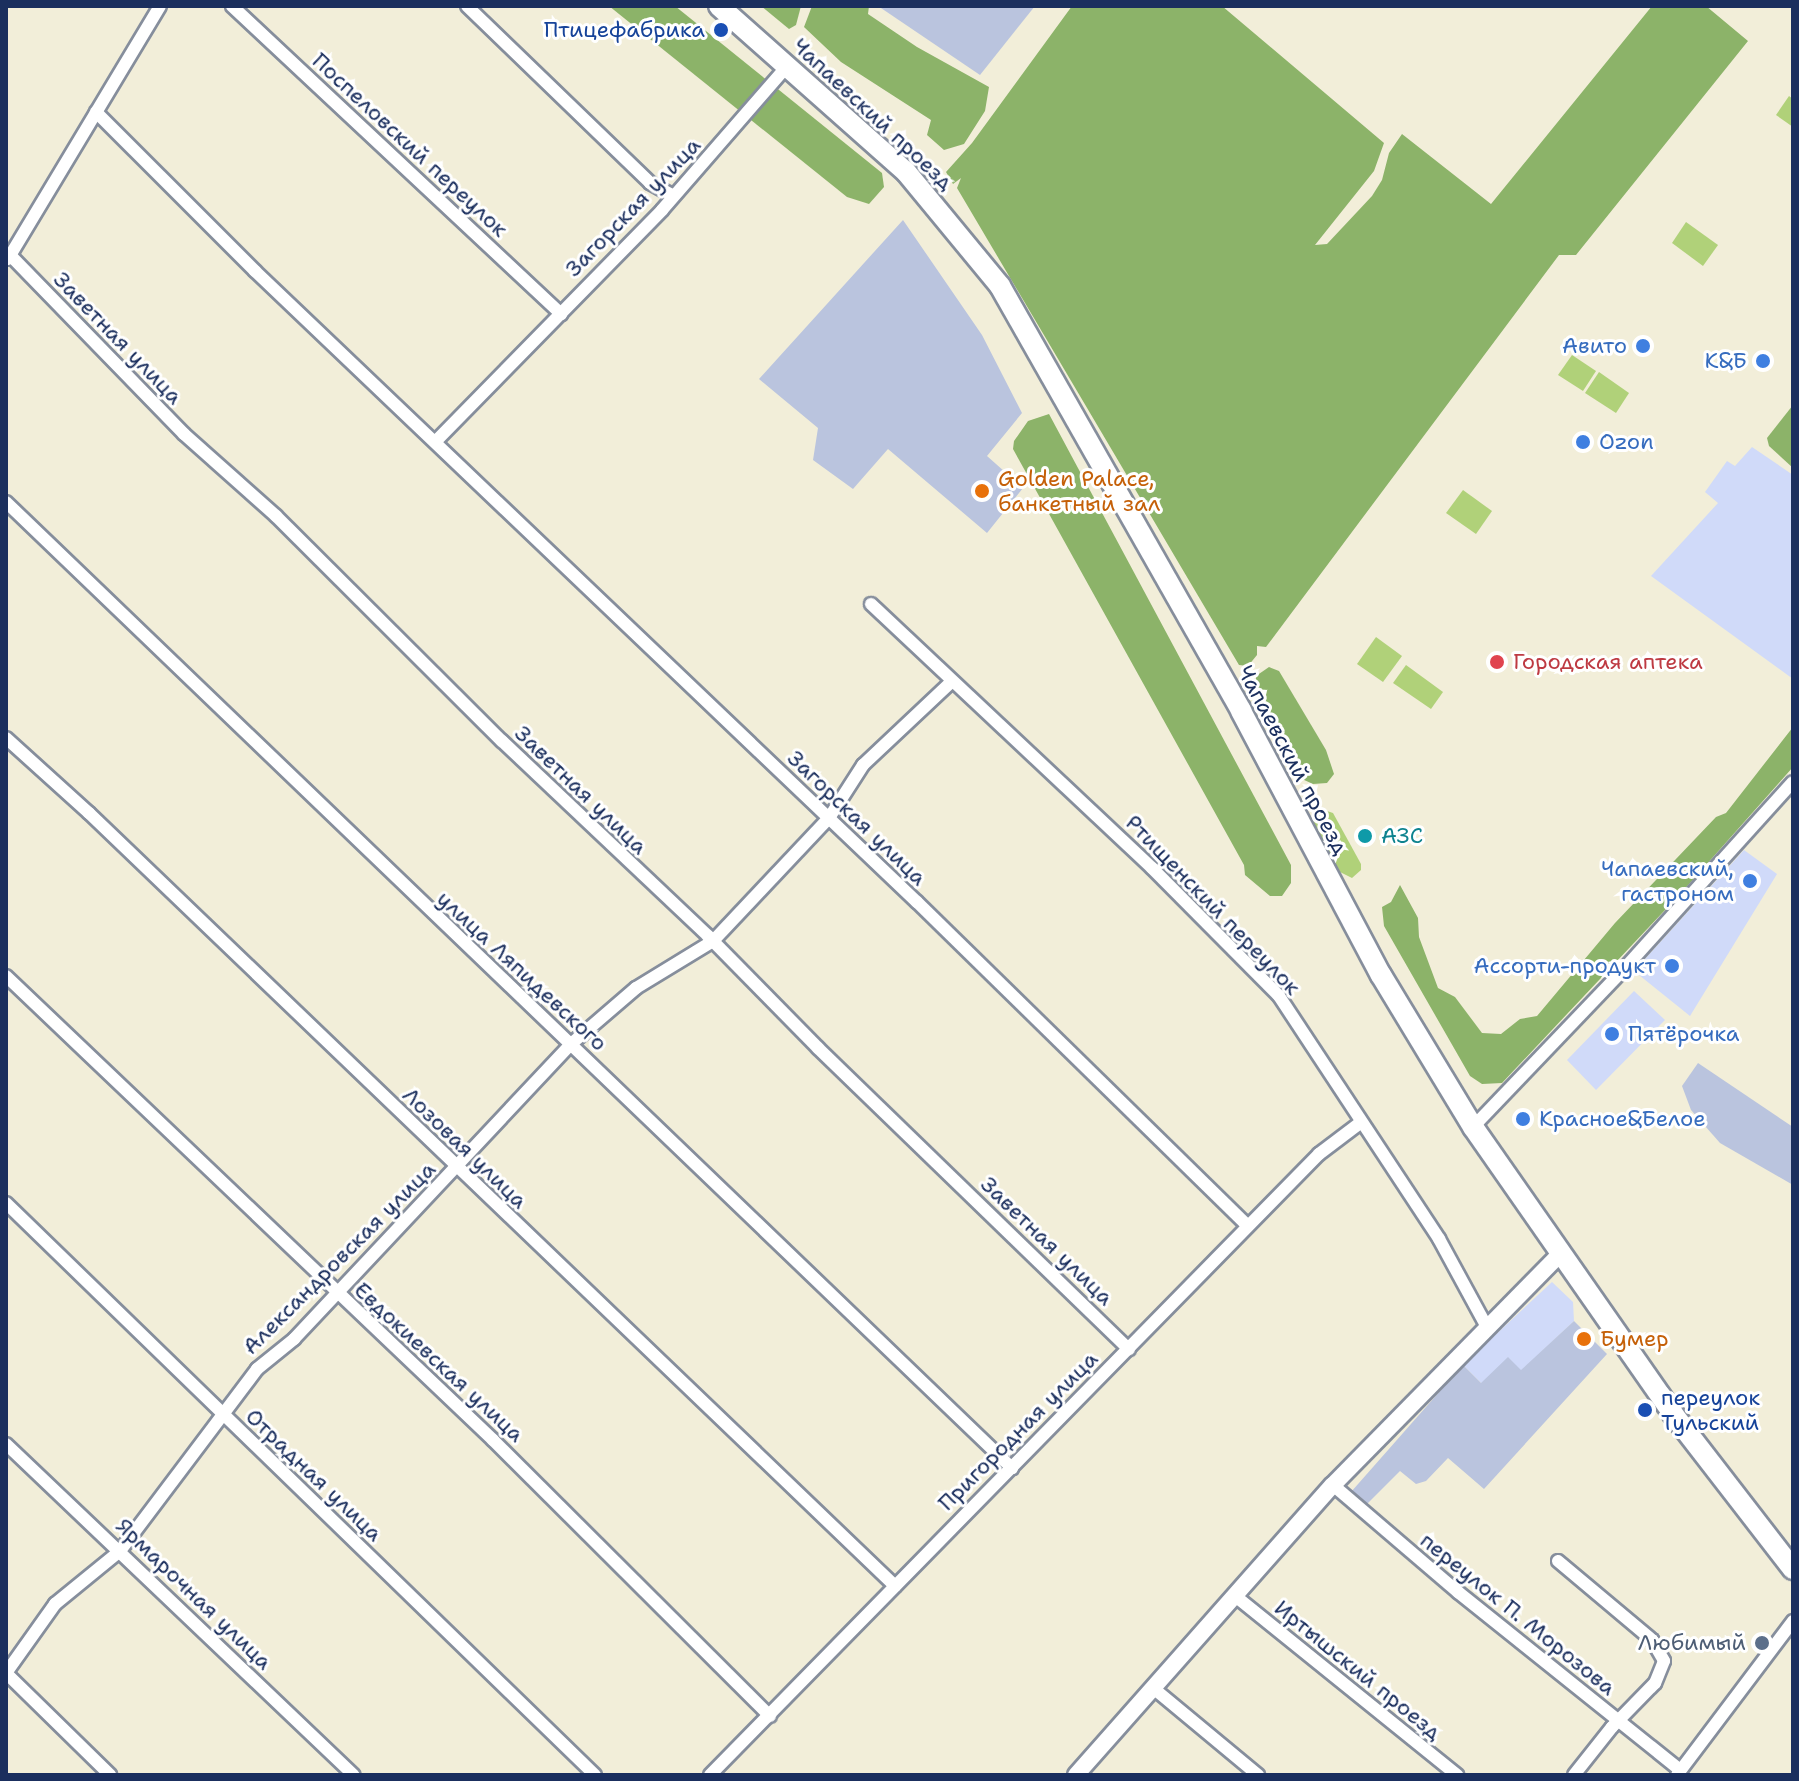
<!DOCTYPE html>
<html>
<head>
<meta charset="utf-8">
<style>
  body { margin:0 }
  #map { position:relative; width:1799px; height:1781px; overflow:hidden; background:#f2eed9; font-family:"Shantell Sans",sans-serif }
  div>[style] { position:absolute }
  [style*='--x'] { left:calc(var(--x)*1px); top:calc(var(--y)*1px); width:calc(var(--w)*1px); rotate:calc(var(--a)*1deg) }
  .built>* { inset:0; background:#d0daf9 }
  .industrial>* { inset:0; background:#bac4de }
  .green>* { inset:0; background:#b0d179 }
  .forest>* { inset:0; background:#8cb369 }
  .roads { filter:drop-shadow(2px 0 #868e9c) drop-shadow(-2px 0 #868e9c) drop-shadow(0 2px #868e9c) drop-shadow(0 -2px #868e9c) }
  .minor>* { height:12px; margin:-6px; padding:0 6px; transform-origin:6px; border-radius:6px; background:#fff }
  .tertiary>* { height:16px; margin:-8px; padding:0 8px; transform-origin:8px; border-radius:8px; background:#fff }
  .primary>* { height:20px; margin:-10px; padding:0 10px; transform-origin:10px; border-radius:10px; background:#fff }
  .dots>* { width:22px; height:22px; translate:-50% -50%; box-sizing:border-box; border:4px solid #fff; border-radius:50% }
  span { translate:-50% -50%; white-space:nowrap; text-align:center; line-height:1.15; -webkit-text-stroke:6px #fff; paint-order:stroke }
  .transit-label { font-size:22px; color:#164399 }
  .right { translate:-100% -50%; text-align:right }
  .left { translate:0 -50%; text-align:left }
  .street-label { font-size:22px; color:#1b2f5e }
  .shop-label { font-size:22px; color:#366cbe }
  .food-label { font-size:22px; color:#c56008 }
  .health-label { font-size:22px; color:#be3a42 }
  .culture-label { font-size:22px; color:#0d838f }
  .service-label { font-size:22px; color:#4e5e75 }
  .frame { position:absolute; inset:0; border:8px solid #1b2f5e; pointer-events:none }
</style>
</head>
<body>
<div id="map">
  <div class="built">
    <i style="clip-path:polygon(1752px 447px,1793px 475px,1793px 679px,1651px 576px,1718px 503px,1705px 492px,1727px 461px,1735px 466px)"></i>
    <i style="clip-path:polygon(1744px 850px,1777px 874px,1690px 1016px,1634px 971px)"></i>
    <i style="clip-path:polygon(1634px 991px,1665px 1020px,1596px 1090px,1567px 1060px)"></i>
    <i style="clip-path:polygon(1552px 1282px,1573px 1302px,1574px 1321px,1521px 1371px,1482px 1384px,1463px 1365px)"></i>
  </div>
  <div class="industrial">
    <i style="clip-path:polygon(878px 6px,1035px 6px,980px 75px)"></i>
    <i style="clip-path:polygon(903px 220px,982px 335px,1022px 413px,987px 456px,1023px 488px,987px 533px,888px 449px,853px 489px,813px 460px,818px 428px,759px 379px)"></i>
    <i style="clip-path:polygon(1698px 1063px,1793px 1127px,1793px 1185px,1720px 1143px,1691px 1110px,1682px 1086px)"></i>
    <i style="clip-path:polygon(1574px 1321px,1607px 1354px,1484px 1489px,1448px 1458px,1426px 1481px,1416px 1484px,1400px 1471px,1365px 1506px,1351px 1492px,1463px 1365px,1481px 1383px,1508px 1357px,1521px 1370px)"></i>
  </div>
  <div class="green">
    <i style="clip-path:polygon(1789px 96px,1793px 99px,1793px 127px,1776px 115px)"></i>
    <i style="clip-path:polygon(1686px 222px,1718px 245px,1703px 266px,1672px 243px)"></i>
    <i style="clip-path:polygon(1572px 355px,1596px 371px,1583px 391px,1558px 375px)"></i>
    <i style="clip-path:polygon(1599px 372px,1629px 393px,1616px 413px,1585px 393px)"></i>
    <i style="clip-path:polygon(1463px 490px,1492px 511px,1476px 534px,1446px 513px)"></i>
    <i style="clip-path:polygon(1376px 637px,1402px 656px,1383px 682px,1357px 664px)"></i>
    <i style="clip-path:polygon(1406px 665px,1443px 692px,1431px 709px,1393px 683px)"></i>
    <i style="clip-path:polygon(1324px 810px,1333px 813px,1361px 864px,1361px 870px,1352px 878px,1340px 872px,1313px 823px,1317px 814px)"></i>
  </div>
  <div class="forest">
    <i style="clip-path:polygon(609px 6px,675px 6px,882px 173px,884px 187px,869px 204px,847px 197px)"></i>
    <i style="clip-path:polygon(761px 6px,801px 6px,796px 25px,789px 29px)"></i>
    <i style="clip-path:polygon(812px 6px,869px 6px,868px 14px,917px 47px,989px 87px,985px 111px,964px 144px,944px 150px,927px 135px,931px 120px,841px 62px,804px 27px)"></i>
    <i style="clip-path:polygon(1072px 6px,1222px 6px,1384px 143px,1374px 171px,1315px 245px,1327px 244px,1372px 196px,1382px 180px,1389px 153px,1402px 134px,1491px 204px,1652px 6px,1706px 6px,1748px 41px,1576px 255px,1559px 255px,1266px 647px,1257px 646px,1257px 655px,1248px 666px,1239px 665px,957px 188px,961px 178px,953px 184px,946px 172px,972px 143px)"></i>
    <i style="clip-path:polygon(1793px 405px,1793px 468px,1769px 446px,1767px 438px)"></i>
    <i style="clip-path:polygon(1049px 414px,1291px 865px,1291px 883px,1282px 896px,1270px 896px,1245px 875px,1244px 865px,1013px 449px,1014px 441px,1028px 421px)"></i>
    <i style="clip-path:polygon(1269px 667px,1279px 671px,1326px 750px,1334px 774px,1327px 783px,1313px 784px,1302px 779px,1256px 690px,1256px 676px)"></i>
    <i style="clip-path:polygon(1793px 727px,1793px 767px,1682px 892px,1502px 1083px,1482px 1084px,1470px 1076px,1384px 926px,1382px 907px,1391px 902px,1400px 885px,1418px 918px,1419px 937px,1438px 988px,1455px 997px,1482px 1033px,1501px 1034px,1520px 1019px,1537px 1016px,1615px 923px,1716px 817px,1726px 813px)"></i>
  </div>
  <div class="roads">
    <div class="minor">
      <i style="--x:232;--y:6;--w:451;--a:43.1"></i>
      <i style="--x:467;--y:6;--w:255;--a:44"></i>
      <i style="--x:650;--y:183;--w:25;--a:29"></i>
      <i style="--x:96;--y:112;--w:225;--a:45"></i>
      <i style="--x:255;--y:271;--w:915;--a:43.63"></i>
      <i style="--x:917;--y:902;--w:463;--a:44.4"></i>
      <i style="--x:10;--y:255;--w:250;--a:45.8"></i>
      <i style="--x:184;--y:434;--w:123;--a:41.7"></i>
      <i style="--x:276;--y:516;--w:319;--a:44.9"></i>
      <i style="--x:502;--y:741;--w:284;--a:43.4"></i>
      <i style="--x:708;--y:936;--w:157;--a:45.5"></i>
      <i style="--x:818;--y:1048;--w:433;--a:44.1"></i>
      <i style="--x:8;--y:259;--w:295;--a:-59"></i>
      <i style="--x:436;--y:441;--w:323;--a:-45.6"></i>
      <i style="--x:662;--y:210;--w:192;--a:-49"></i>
      <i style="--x:6;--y:502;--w:1395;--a:43.84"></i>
      <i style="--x:871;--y:604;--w:386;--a:43.2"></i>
      <i style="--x:1152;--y:868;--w:180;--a:45.2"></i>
      <i style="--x:1279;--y:996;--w:291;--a:56.6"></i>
      <i style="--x:1439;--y:1239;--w:100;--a:61.4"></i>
      <i style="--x:6;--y:738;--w:112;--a:42.1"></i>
      <i style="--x:89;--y:813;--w:1117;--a:43.8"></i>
      <i style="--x:6;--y:976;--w:673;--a:43.61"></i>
      <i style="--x:493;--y:1440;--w:391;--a:44.9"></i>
      <i style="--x:1473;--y:1127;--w:217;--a:-46.3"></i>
      <i style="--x:1623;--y:970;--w:253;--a:-47.9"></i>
      <i style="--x:6;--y:1203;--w:821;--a:44.16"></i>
      <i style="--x:6;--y:1444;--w:480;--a:43.6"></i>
      <i style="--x:1333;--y:1485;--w:165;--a:40.6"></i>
      <i style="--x:1458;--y:1592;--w:285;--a:38.7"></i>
      <i style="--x:1558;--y:1561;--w:123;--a:40"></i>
      <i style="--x:1652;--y:1640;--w:24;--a:60"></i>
      <i style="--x:1664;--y:1661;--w:24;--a:112"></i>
      <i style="--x:1655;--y:1683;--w:62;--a:134.3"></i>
      <i style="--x:1612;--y:1727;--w:61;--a:128.4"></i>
      <i style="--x:1234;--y:1595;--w:287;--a:38.9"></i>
      <i style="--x:6;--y:1673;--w:85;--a:-54.6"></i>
      <i style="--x:55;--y:1604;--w:84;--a:-39.2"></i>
      <i style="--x:120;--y:1551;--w:228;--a:-53"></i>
      <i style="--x:257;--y:1369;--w:48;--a:-39"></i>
      <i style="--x:294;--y:1339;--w:405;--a:-46.8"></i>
      <i style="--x:571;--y:1044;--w:86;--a:-40.7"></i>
      <i style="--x:636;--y:988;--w:90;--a:-31.4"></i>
      <i style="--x:713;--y:941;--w:169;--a:-46.7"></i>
      <i style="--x:829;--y:818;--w:63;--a:-57.3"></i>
      <i style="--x:863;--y:765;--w:121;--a:-43.3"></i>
      <i style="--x:6;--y:1673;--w:146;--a:44.4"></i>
      <i style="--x:1152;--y:1687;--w:138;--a:39.7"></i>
      <i style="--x:710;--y:1775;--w:870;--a:-45.56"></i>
      <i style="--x:1319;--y:1154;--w:51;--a:-37.1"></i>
      <i style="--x:1677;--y:1775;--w:193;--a:-53"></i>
    </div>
    <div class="tertiary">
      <i style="--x:1076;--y:1775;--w:387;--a:-48.5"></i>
      <i style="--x:1333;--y:1485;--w:322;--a:-45.5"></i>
    </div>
    <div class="primary">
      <i style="--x:719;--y:6;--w:251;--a:41.6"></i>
      <i style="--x:907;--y:173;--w:146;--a:50.5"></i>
      <i style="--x:1000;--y:286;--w:489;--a:60.4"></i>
      <i style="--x:1241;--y:711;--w:299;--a:62.1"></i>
      <i style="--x:1381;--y:975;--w:178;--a:58.8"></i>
      <i style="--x:1473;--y:1127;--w:350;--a:55.1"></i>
      <i style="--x:1673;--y:1414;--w:196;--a:52.3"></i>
    </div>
  </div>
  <div class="dots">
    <i style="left:721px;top:30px;background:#1a4fb4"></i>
    <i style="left:1643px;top:346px;background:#3f7fe0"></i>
    <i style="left:1763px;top:361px;background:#3f7fe0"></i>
    <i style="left:1583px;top:442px;background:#3f7fe0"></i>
    <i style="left:982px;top:491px;background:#e8710a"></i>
    <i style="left:1497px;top:662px;background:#e0444e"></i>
    <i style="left:1365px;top:836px;background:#0f9aa8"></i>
    <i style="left:1750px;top:881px;background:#3f7fe0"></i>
    <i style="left:1672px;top:966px;background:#3f7fe0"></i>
    <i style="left:1612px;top:1034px;background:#3f7fe0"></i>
    <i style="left:1523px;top:1119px;background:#3f7fe0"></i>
    <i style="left:1584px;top:1339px;background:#e8710a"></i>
    <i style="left:1645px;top:1410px;background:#1a4fb4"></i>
    <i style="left:1762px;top:1643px;background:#5c6f8a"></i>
  </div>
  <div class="transit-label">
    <span class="right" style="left:705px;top:30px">Птицефабрика</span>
    <span class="left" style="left:1661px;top:1410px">переулок<br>Тульский</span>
  </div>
  <div class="street-label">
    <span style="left:873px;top:114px;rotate:43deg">Чапаевский проезд</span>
    <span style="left:410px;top:145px;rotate:43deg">Поспеловский переулок</span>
    <span style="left:633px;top:207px;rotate:-46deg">Загорская улица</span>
    <span style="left:118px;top:338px;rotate:46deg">Заветная улица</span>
    <span style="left:1293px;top:760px;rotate:62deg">Чапаевский проезд</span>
    <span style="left:581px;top:790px;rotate:44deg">Заветная улица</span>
    <span style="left:857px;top:818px;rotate:44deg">Загорская улица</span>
    <span style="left:1213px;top:905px;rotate:46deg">Ртищенский переулок</span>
    <span style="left:522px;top:971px;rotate:43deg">улица Ляпидевского</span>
    <span style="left:465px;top:1148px;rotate:44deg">Лозовая улица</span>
    <span style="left:1047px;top:1241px;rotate:44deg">Заветная улица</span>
    <span style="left:339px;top:1258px;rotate:-45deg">Александровская улица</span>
    <span style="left:439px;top:1362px;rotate:43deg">Евдокиевская улица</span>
    <span style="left:1018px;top:1431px;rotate:-45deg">Пригородная улица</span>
    <span style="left:314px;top:1475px;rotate:44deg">Отрадная улица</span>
    <span style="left:194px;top:1594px;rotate:44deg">Ярмарочная улица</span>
    <span style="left:1518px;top:1614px;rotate:39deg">переулок П. Морозова</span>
    <span style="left:1358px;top:1670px;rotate:39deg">Иртышский проезд</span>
  </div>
  <div class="shop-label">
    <span class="right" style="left:1627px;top:346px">Авито</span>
    <span class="right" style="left:1747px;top:361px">К&amp;Б</span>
    <span class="left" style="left:1599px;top:442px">Ozon</span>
    <span class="right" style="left:1734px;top:881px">Чапаевский,<br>гастроном</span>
    <span class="right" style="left:1656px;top:966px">Ассорти-продукт</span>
    <span class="left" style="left:1628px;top:1034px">Пятёрочка</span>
    <span class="left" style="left:1539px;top:1119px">Красное&amp;Белое</span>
  </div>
  <div class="food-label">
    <span class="left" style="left:998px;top:491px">Golden Palace,<br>банкетный зал</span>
    <span class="left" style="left:1600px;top:1339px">Бумер</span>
  </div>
  <div class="health-label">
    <span class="left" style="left:1513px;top:662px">Городская аптека</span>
  </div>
  <div class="culture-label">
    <span class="left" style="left:1381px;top:836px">АЗС</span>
  </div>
  <div class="service-label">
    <span class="right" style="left:1746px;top:1643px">Любимый</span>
  </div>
  <div class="frame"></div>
</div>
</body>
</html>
